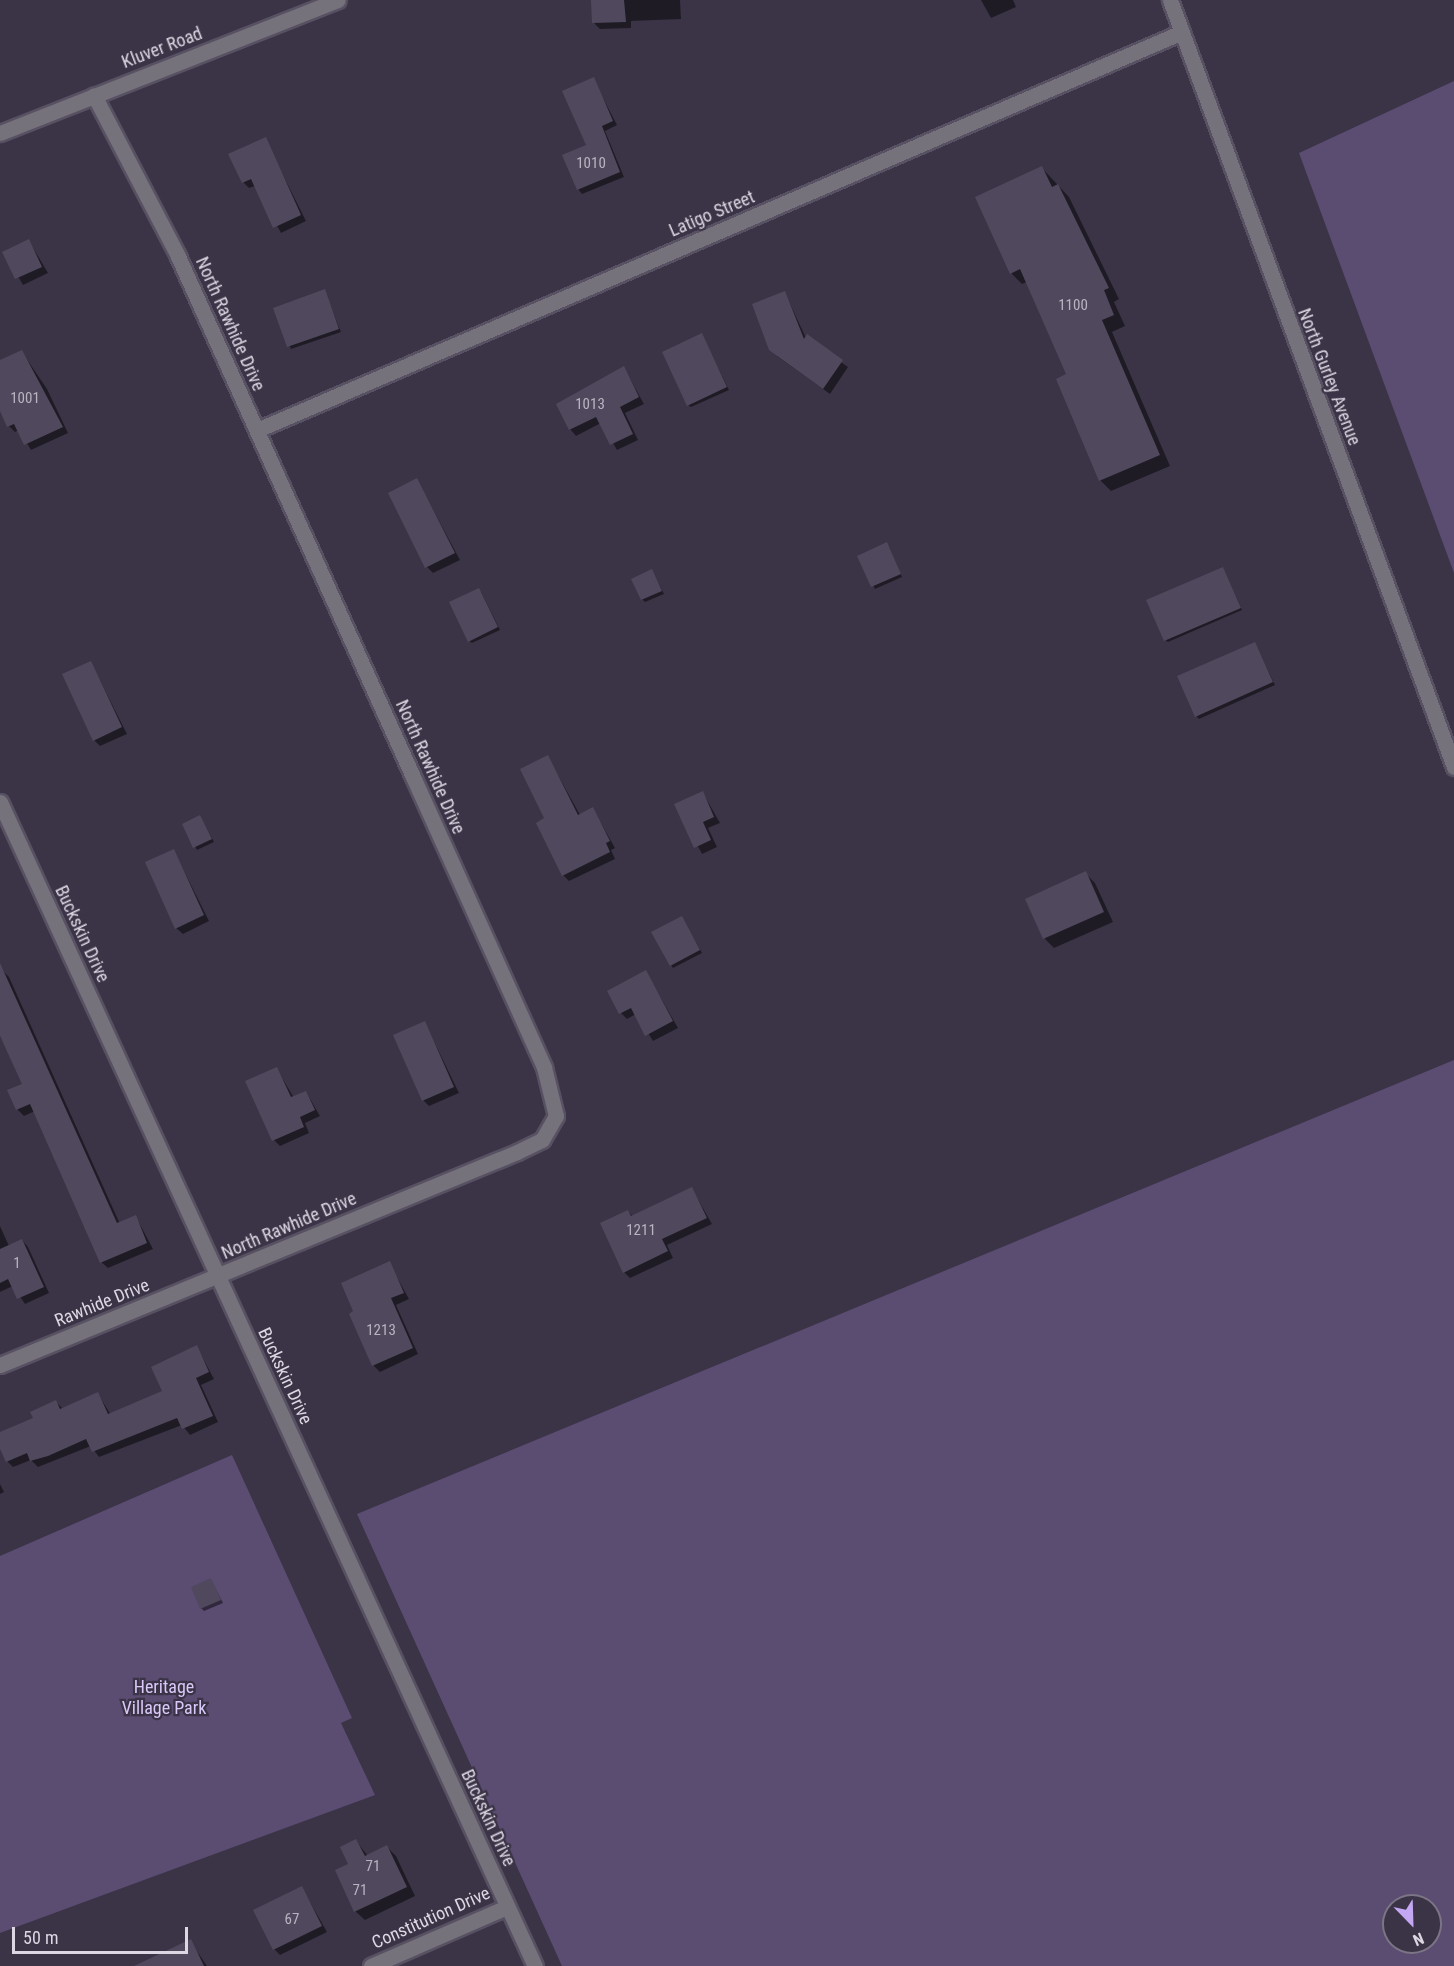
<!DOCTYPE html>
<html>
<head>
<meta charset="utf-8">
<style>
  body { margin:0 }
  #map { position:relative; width:1454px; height:1966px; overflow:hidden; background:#3b3447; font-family:"Roboto Condensed",sans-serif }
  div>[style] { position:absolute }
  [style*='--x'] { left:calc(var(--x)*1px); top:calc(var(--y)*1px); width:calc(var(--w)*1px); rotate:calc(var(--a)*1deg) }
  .green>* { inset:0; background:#5b4c72 }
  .shadow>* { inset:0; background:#0007 }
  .building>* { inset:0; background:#50495d }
  .roads { filter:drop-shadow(2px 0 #585163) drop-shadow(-2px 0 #585163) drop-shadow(0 2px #585163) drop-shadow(0 -2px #585163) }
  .minor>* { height:15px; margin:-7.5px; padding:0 7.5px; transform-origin:7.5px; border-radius:7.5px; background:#75727b }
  span { translate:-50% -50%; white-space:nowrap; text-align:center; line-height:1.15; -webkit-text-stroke:4.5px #3b3447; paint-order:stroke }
  .number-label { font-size:15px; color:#b9b4c2 }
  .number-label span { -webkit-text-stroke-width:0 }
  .street-label { font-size:18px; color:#dcd7e3 }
  .park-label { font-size:18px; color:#d9c8f8 }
  .north { position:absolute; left:1382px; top:1894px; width:60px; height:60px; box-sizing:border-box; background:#3b3447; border:2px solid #7b7585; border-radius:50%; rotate:157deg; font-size:16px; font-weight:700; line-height:24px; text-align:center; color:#dcd7e3 }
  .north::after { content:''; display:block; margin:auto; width:21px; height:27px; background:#c4a7f2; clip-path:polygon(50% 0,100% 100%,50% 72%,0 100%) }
  .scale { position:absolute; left:12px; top:1927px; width:176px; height:27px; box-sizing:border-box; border:3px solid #dcd7e3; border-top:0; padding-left:8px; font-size:18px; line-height:21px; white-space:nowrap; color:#dcd7e3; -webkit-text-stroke:4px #3b3447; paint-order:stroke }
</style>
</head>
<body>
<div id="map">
  <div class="green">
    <i style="clip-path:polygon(1454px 81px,1454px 573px,1299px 153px)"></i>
    <i style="clip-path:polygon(evenodd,1454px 1060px,1454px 1966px,562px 1966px,357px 1514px,1454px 1060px,1394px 1906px,1430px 1906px,1430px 1942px,1394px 1942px,1394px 1906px)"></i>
    <i style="clip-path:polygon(232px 1455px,352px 1718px,341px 1723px,375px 1795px,0 1933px,0 1556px)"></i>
  </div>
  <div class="shadow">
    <i style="clip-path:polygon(593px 0,680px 0,681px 19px,631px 21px,631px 28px,600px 29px,594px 23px)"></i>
    <i style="clip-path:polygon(981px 0,1013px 0,1016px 7px,991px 18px)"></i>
    <i style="clip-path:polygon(593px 79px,617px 125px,605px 131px,624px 177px,582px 194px,578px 189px,588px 146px)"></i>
    <i style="clip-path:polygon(265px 139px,306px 221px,281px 233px,255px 186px,249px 188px,243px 182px)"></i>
    <i style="clip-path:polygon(1042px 168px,1069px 197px,1119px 299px,1114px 302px,1125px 326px,1112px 332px,1170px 466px,1111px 491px,1100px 480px,1068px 375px,1027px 282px,1022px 284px,1011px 273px)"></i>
    <i style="clip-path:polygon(29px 241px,48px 273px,23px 285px,4px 252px)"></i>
    <i style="clip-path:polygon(324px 291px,341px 332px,291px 349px,275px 309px)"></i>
    <i style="clip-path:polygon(785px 293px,806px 338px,848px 367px,830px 394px,777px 356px)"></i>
    <i style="clip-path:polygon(702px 335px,729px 390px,691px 407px,688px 405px)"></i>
    <i style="clip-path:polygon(22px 352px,47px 389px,68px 433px,31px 450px,19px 430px,15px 432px,9px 426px,0 408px,0 362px)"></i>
    <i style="clip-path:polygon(624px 368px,644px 404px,625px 413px,638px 440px,617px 450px,601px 423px,576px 436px,570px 429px)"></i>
    <i style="clip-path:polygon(417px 480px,460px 560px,433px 573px,427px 567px)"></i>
    <i style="clip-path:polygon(889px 547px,902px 577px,875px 589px,859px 556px)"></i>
    <i style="clip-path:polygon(1223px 568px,1242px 610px,1168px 642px,1165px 640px)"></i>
    <i style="clip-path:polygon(652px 571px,664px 594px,645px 602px,642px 599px)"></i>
    <i style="clip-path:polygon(481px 592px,500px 630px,472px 643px,469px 641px)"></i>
    <i style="clip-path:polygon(1255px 644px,1275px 685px,1199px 719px,1196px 716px)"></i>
    <i style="clip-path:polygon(91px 663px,127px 734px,100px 746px,94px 740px)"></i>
    <i style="clip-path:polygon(548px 757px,580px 815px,593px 809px,615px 848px,611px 850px,615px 859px,569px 881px,563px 875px,546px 819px)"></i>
    <i style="clip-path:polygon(703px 793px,720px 823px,708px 828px,717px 847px,702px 854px,676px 805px)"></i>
    <i style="clip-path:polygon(200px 816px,214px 842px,197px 850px,184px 824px)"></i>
    <i style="clip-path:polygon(174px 851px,209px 921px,183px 934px,176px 928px)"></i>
    <i style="clip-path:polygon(1085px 873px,1095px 883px,1113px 922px,1054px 948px,1045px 939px,1027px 899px)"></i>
    <i style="clip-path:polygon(682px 918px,702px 953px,673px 968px,671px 965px)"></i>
    <i style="clip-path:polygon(3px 971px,9px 977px,120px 1224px,136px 1217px,153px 1249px,108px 1268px,101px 1262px,35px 1111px,24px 1116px,17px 1109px,9px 1091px,24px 1084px,0 1036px)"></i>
    <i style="clip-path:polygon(646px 972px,678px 1028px,653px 1041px,636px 1014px,627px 1019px,621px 1013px)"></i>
    <i style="clip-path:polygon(425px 1023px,459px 1093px,429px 1106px,423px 1100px)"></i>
    <i style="clip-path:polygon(277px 1069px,294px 1098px,306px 1092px,320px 1116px,305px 1123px,309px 1133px,280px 1146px,274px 1140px)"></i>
    <i style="clip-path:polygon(692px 1189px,712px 1224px,667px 1245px,673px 1258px,630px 1278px,624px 1272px,628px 1211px,633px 1217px)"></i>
    <i style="clip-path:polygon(0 1226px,9px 1246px,22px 1240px,28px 1247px,49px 1293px,25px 1304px,13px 1286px,0 1292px)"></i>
    <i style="clip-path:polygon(389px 1263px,409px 1299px,396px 1305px,418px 1354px,380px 1372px,373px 1365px,355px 1312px)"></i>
    <i style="clip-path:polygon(197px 1347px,214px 1379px,201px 1385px,218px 1422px,190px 1435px,182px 1425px,99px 1457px,91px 1446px,38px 1467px,31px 1460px,13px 1467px,7px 1461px,0 1433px,35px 1418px,56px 1402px,63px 1409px,98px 1394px,111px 1415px,164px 1391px)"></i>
    <i style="clip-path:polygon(0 1484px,4px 1492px,0 1494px)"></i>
    <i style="clip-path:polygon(211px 1580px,223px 1603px,204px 1611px,201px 1608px)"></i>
    <i style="clip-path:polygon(356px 1841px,368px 1856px,387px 1847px,396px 1856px,415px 1896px,365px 1920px,355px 1911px,350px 1864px)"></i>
    <i style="clip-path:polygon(302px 1888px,327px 1932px,280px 1955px,274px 1949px)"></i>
    <i style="clip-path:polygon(190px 1941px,207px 1966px,144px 1966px)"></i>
  </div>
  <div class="building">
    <i style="clip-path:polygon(591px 0,624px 0,626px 22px,592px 23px)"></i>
    <i style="clip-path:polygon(594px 77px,613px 121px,602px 126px,620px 172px,577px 190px,562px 155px,586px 145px,562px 91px)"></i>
    <i style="clip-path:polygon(266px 137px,301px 215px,273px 228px,251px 179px,242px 183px,228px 154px)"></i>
    <i style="clip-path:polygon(1042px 166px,1052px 187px,1058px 184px,1109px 288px,1104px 290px,1114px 315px,1102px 320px,1160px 455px,1099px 481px,1056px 379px,1066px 374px,1020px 269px,1010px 274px,975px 197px)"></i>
    <i style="clip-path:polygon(29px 239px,42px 267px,15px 279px,2px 252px)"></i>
    <i style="clip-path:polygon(325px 289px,339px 329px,287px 347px,273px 308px)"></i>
    <i style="clip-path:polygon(785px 291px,804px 339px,807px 334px,843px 360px,823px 389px,769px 350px,752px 304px)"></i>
    <i style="clip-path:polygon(702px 333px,727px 387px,687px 406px,662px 352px)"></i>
    <i style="clip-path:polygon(22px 350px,63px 427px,24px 445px,14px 424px,7px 427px,0 411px,0 360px)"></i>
    <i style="clip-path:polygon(624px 366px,639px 397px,620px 407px,633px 434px,610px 445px,596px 417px,569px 430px,556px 404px)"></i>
    <i style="clip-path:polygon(417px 478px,455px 553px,425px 568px,388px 493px)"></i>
    <i style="clip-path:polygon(887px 542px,901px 574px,871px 587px,857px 556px)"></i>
    <i style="clip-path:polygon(1223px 567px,1241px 608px,1164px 641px,1146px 600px)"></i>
    <i style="clip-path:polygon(652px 569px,662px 591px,641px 600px,631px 579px)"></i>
    <i style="clip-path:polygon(479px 588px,498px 627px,468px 642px,449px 602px)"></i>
    <i style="clip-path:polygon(1255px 642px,1273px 682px,1195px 717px,1177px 676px)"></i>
    <i style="clip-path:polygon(91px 661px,122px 727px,93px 741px,62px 674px)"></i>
    <i style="clip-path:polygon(548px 755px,578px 815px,593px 807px,610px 841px,606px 843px,610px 852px,562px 876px,536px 823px,544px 818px,520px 769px)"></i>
    <i style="clip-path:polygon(703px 791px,714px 817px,703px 822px,711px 840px,694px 848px,674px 804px)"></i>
    <i style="clip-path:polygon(200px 815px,212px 839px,193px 848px,182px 824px)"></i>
    <i style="clip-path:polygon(174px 849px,204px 915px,175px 929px,145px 862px)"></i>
    <i style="clip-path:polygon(1086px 871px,1104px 912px,1043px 939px,1025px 899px)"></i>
    <i style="clip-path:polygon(682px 916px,700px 950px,670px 966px,651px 932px)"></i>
    <i style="clip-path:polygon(0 963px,117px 1223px,136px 1215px,147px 1243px,100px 1263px,30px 1104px,16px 1110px,7px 1090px,22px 1084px,0 1036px)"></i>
    <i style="clip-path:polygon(646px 970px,673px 1021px,645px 1036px,631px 1008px,619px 1014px,607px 991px)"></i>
    <i style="clip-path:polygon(425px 1021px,454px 1087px,422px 1101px,393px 1035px)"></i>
    <i style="clip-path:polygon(277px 1067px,291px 1097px,306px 1091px,315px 1110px,300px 1117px,304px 1127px,272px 1141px,245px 1081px)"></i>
    <i style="clip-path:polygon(692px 1187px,707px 1218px,662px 1239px,668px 1251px,623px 1273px,600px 1223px,628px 1210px,631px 1216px)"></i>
    <i style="clip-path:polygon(22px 1239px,44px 1287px,17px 1299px,8px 1279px,0 1283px,0 1249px)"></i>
    <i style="clip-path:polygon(390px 1261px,404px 1293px,391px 1298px,413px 1348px,372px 1366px,349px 1314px,353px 1311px,341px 1283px)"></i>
    <i style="clip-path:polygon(197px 1345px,209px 1372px,196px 1378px,213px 1416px,182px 1429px,177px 1418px,92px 1452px,86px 1439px,48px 1456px,30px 1461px,27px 1453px,6px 1462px,0 1449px,0 1432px,33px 1418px,30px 1412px,56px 1400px,60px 1409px,98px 1392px,108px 1414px,162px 1391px,151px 1367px)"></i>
    <i style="clip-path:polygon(211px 1578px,221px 1600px,200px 1609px,191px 1587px)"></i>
    <i style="clip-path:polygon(356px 1839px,365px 1856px,387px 1845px,407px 1887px,354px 1912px,335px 1870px,348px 1864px,340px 1847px)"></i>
    <i style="clip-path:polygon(302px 1886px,322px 1926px,273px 1950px,253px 1910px)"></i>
    <i style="clip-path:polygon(191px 1939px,204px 1966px,134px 1966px)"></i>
  </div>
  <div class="roads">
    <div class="minor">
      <i style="--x:1170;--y:0;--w:818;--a:69.68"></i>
      <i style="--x:0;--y:133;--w:363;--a:-21.5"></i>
      <i style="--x:257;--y:430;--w:1007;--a:-23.28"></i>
      <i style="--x:0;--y:802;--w:1281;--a:65.32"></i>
      <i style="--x:0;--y:1365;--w:559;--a:-22.39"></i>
      <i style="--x:517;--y:1152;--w:28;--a:-26"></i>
      <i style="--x:542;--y:1140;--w:28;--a:-60"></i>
      <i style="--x:556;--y:1116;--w:50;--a:-103.8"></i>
      <i style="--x:544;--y:1067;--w:316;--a:-114.3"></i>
      <i style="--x:414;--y:779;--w:576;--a:-114.3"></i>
      <i style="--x:177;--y:254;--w:179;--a:-117.6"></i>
      <i style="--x:371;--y:1966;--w:148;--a:-23.5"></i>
    </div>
  </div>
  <div class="number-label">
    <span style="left:591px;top:164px">1010</span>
    <span style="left:1073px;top:306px">1100</span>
    <span style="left:25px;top:399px">1001</span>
    <span style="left:590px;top:405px">1013</span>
    <span style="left:641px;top:1231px">1211</span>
    <span style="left:17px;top:1264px">1</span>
    <span style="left:381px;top:1331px">1213</span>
    <span style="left:373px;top:1867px">71</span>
    <span style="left:360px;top:1891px">71</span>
    <span style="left:292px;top:1920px">67</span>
  </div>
  <div class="street-label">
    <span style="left:162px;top:48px;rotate:-21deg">Kluver Road</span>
    <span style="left:712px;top:214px;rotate:-23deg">Latigo Street</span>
    <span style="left:230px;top:324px;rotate:66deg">North Rawhide Drive</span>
    <span style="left:1329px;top:377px;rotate:69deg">North Gurley Avenue</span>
    <span style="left:430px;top:767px;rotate:66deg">North Rawhide Drive</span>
    <span style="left:82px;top:934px;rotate:65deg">Buckskin Drive</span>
    <span style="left:289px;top:1226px;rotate:-23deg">North Rawhide Drive</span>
    <span style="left:102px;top:1303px;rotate:-22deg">Rawhide Drive</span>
    <span style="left:285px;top:1376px;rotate:65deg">Buckskin Drive</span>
    <span style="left:488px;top:1818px;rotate:65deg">Buckskin Drive</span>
    <span style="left:431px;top:1918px;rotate:-24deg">Constitution Drive</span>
  </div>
  <div class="park-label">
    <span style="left:164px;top:1698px">Heritage<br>Village Park</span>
  </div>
  <div class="north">N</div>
  <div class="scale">50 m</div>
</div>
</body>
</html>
